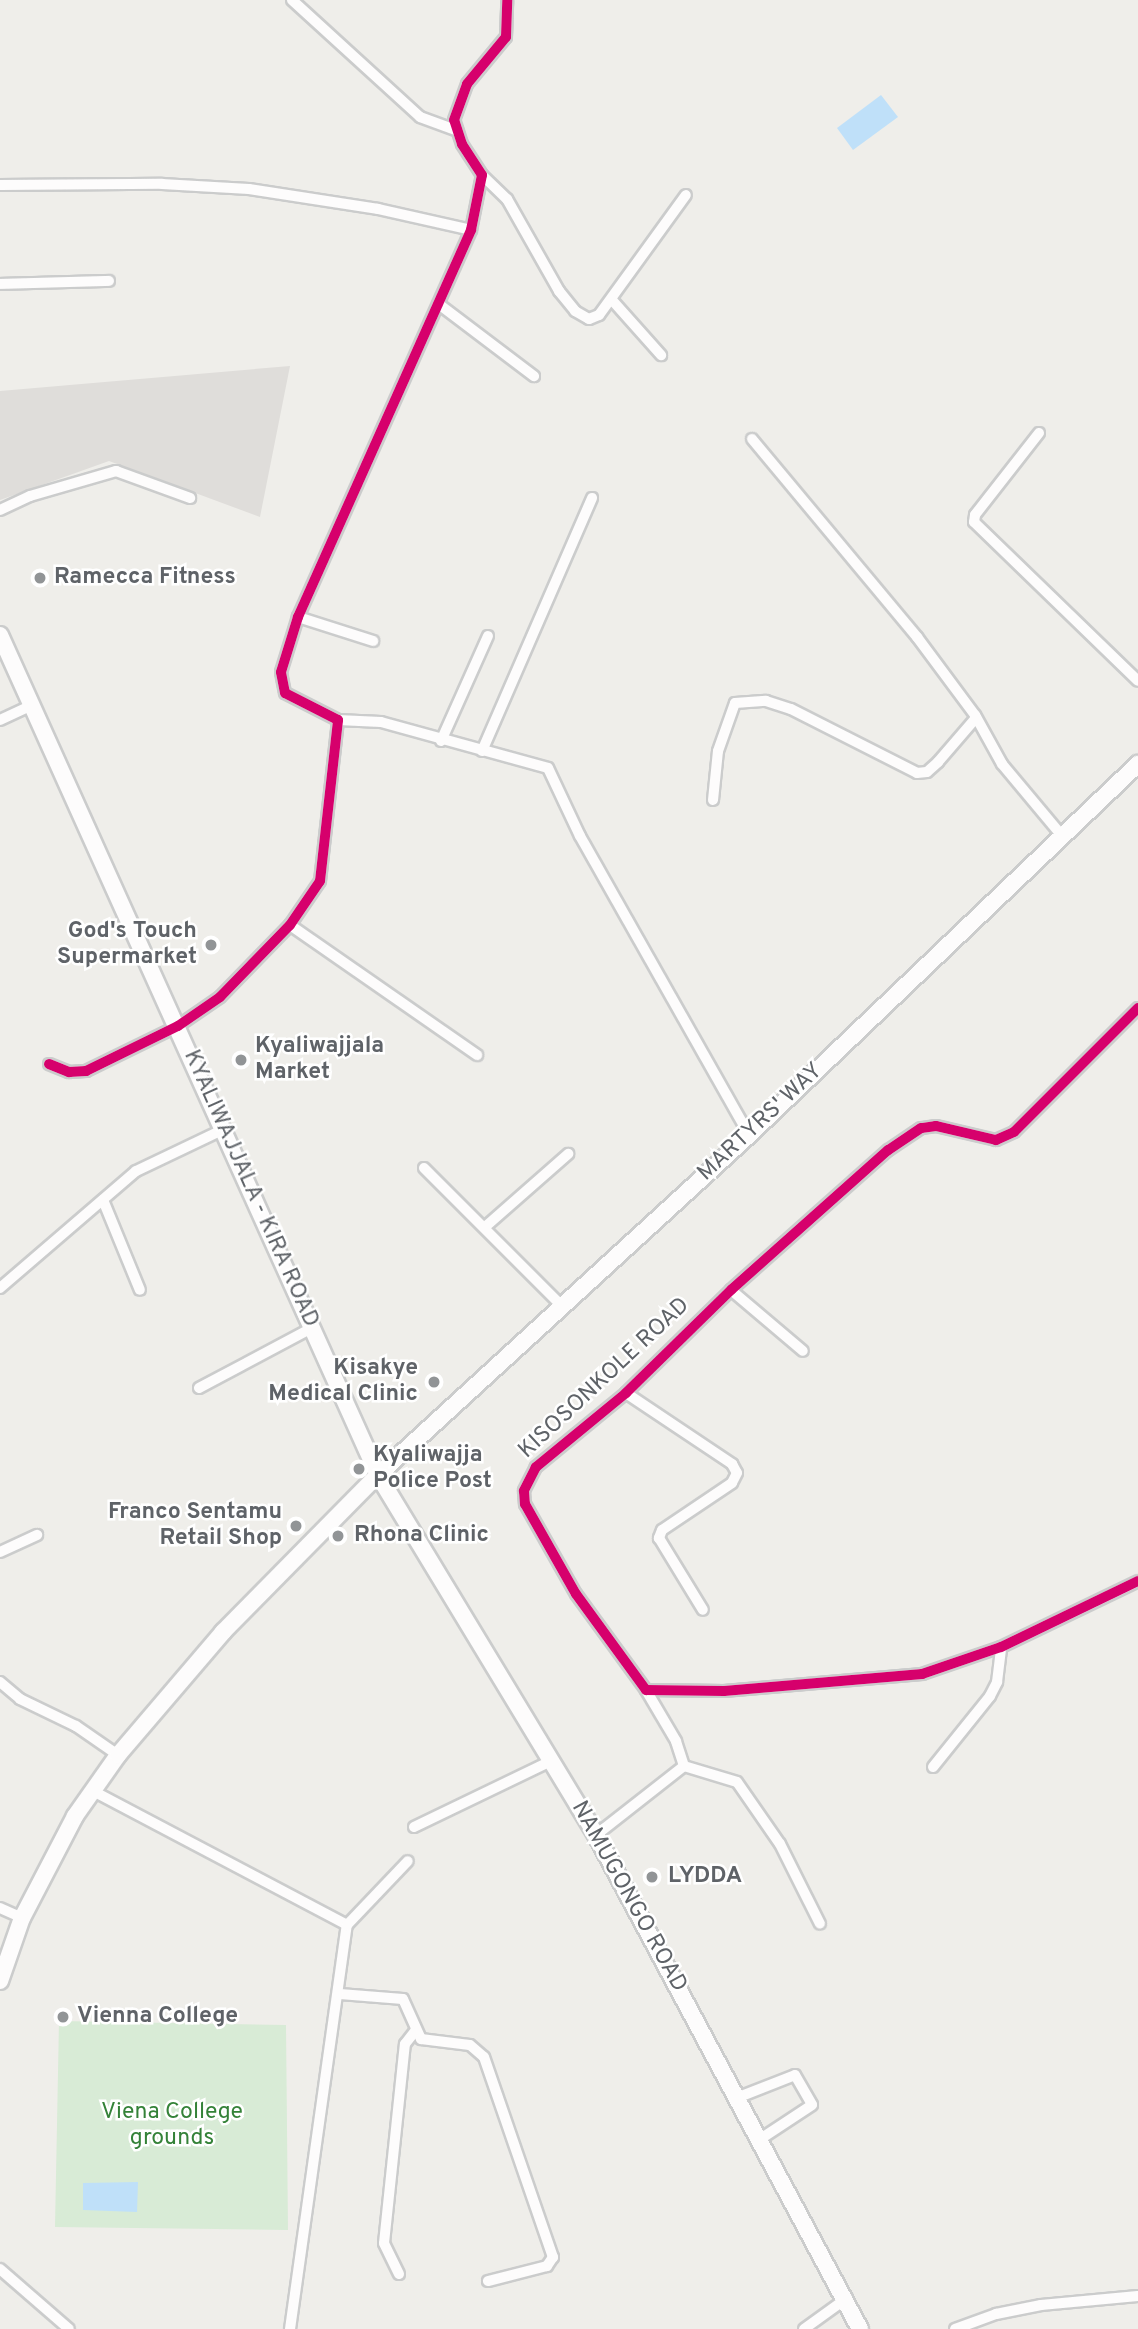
<!DOCTYPE html>
<html>
<head>
<meta charset="utf-8">
<style>
  body { margin:0 }
  #map { position:relative; width:1138px; height:2329px; overflow:hidden; background:#efeeea; font-family:Overpass,sans-serif }
  div>[style] { position:absolute }
  [style*='--x'] { left:calc(var(--x)*1px); top:calc(var(--y)*1px); width:calc(var(--w)*1px); rotate:calc(var(--a)*1deg) }
  .industrial>* { inset:0; background:#dfddda }
  .green>* { inset:0; background:#d8ebd6 }
  .water>* { inset:0; background:#bfe0f9 }
  .roads { filter:drop-shadow(2px 0 #cbcccc) drop-shadow(-2px 0 #cbcccc) drop-shadow(0 2px #cbcccc) drop-shadow(0 -2px #cbcccc) }
  .street>* { height:10px; margin:-5px; padding:0 5px; transform-origin:5px; border-radius:5px; background:#fdfcfc }
  .secondary>* { height:16px; margin:-8px; padding:0 8px; transform-origin:8px; border-radius:8px; background:#fdfcfc }
  .cycleway>* { height:10px; margin:-5px; padding:0 5px; transform-origin:5px; border-radius:5px; background:#d6006c }
  .dots>* { width:19px; height:19px; translate:-50% -50%; box-sizing:border-box; border:4px solid #fff; border-radius:50% }
  span { translate:-50% -50%; white-space:nowrap; text-align:center; line-height:1.15; -webkit-text-stroke:5px #fff; paint-order:stroke }
  .poi-label { font-size:23px; color:#5f6368; font-weight:700 }
  .left { translate:0 -50%; text-align:left }
  .right { translate:-100% -50%; text-align:right }
  .street-label { font-size:23px; color:#5f6368 }
  .park-label { font-size:23px; color:#348238 }
</style>
</head>
<body>
<div id="map">
  <div class="industrial">
    <i style="clip-path:polygon(290px 366px,260px 517px,109px 461px,0 500px,0 391px)"></i>
  </div>
  <div class="green">
    <i style="clip-path:polygon(59px 2021px,286px 2025px,288px 2230px,55px 2227px)"></i>
  </div>
  <div class="water">
    <i style="clip-path:polygon(881px 95px,898px 117px,853px 150px,837px 128px)"></i>
    <i style="clip-path:polygon(138px 2182px,137px 2212px,83px 2210px,83px 2183px)"></i>
  </div>
  <div class="roads">
    <div class="street">
      <i style="--x:292;--y:0;--w:173;--a:42.4"></i>
      <i style="--x:420;--y:117;--w:40;--a:20.2"></i>
      <i style="--x:482;--y:175;--w:35;--a:44"></i>
      <i style="--x:507;--y:199;--w:106;--a:60.5"></i>
      <i style="--x:559;--y:291;--w:26;--a:51"></i>
      <i style="--x:575;--y:311;--w:16;--a:30"></i>
      <i style="--x:589;--y:319;--w:11;--a:-22"></i>
      <i style="--x:599;--y:315;--w:148;--a:-54.1"></i>
      <i style="--x:0;--y:185;--w:162;--a:-0.4"></i>
      <i style="--x:162;--y:184;--w:87;--a:3.3"></i>
      <i style="--x:249;--y:189;--w:131;--a:8.8"></i>
      <i style="--x:378;--y:209;--w:95;--a:12.7"></i>
      <i style="--x:0;--y:284;--w:109;--a:-1.6"></i>
      <i style="--x:612;--y:300;--w:74;--a:48.3"></i>
      <i style="--x:440;--y:305;--w:118;--a:37.1"></i>
      <i style="--x:1039;--y:433;--w:104;--a:128"></i>
      <i style="--x:975;--y:515;--w:7;--a:98"></i>
      <i style="--x:974;--y:522;--w:228;--a:44.1"></i>
      <i style="--x:752;--y:439;--w:258;--a:50.2"></i>
      <i style="--x:917;--y:637;--w:97;--a:53.4"></i>
      <i style="--x:975;--y:715;--w:56;--a:61.1"></i>
      <i style="--x:1002;--y:764;--w:95;--a:50.1"></i>
      <i style="--x:0;--y:510;--w:33;--a:-25"></i>
      <i style="--x:30;--y:496;--w:90;--a:-16.2"></i>
      <i style="--x:116;--y:471;--w:79;--a:20"></i>
      <i style="--x:298;--y:617;--w:79;--a:17.7"></i>
      <i style="--x:0;--y:720;--w:35;--a:-25"></i>
      <i style="--x:338;--y:720;--w:43;--a:2.7"></i>
      <i style="--x:381;--y:722;--w:173;--a:15.4"></i>
      <i style="--x:548;--y:768;--w:75;--a:64.8"></i>
      <i style="--x:580;--y:836;--w:343;--a:60.5"></i>
      <i style="--x:441;--y:741;--w:115;--a:-65.9"></i>
      <i style="--x:482;--y:751;--w:276;--a:-66.5"></i>
      <i style="--x:713;--y:800;--w:49;--a:-84.2"></i>
      <i style="--x:718;--y:751;--w:51;--a:-70.5"></i>
      <i style="--x:735;--y:703;--w:31;--a:-4"></i>
      <i style="--x:766;--y:701;--w:26;--a:18"></i>
      <i style="--x:791;--y:709;--w:141;--a:26.9"></i>
      <i style="--x:917;--y:773;--w:10;--a:-6"></i>
      <i style="--x:927;--y:772;--w:15;--a:-42"></i>
      <i style="--x:938;--y:762;--w:58;--a:-49.2"></i>
      <i style="--x:290;--y:925;--w:228;--a:34.8"></i>
      <i style="--x:1138;--y:1008;--w:175;--a:135"></i>
      <i style="--x:1014;--y:1132;--w:20;--a:156"></i>
      <i style="--x:996;--y:1140;--w:62;--a:-166.9"></i>
      <i style="--x:936;--y:1126;--w:15;--a:172"></i>
      <i style="--x:921;--y:1128;--w:40;--a:146"></i>
      <i style="--x:888;--y:1150;--w:210;--a:138.3"></i>
      <i style="--x:731;--y:1290;--w:147;--a:135.6"></i>
      <i style="--x:626;--y:1393;--w:117;--a:140.6"></i>
      <i style="--x:536;--y:1467;--w:27;--a:117"></i>
      <i style="--x:524;--y:1491;--w:13;--a:86"></i>
      <i style="--x:525;--y:1504;--w:103;--a:60.5"></i>
      <i style="--x:576;--y:1594;--w:119;--a:53.9"></i>
      <i style="--x:646;--y:1690;--w:78;--a:0.7"></i>
      <i style="--x:724;--y:1691;--w:199;--a:-4.9"></i>
      <i style="--x:922;--y:1674;--w:83;--a:-18.9"></i>
      <i style="--x:1001;--y:1647;--w:152;--a:-25.7"></i>
      <i style="--x:49;--y:1064;--w:22;--a:22"></i>
      <i style="--x:69;--y:1072;--w:17;--a:-3"></i>
      <i style="--x:86;--y:1071;--w:102;--a:-26.1"></i>
      <i style="--x:178;--y:1026;--w:51;--a:-34.6"></i>
      <i style="--x:220;--y:997;--w:100;--a:-45.8"></i>
      <i style="--x:290;--y:925;--w:53;--a:-55.7"></i>
      <i style="--x:320;--y:881;--w:162;--a:-83.6"></i>
      <i style="--x:338;--y:720;--w:59;--a:-153"></i>
      <i style="--x:285;--y:693;--w:21;--a:-101"></i>
      <i style="--x:281;--y:672;--w:58;--a:-72.8"></i>
      <i style="--x:298;--y:617;--w:424;--a:-65.9"></i>
      <i style="--x:471;--y:230;--w:56;--a:-78.7"></i>
      <i style="--x:482;--y:175;--w:37;--a:-123"></i>
      <i style="--x:462;--y:144;--w:25;--a:-108"></i>
      <i style="--x:454;--y:120;--w:38;--a:-70"></i>
      <i style="--x:467;--y:84;--w:61;--a:-50.3"></i>
      <i style="--x:506;--y:37;--w:37;--a:-88"></i>
      <i style="--x:424;--y:1168;--w:194;--a:45"></i>
      <i style="--x:103;--y:1200;--w:97;--a:67.7"></i>
      <i style="--x:485;--y:1227;--w:111;--a:-41.3"></i>
      <i style="--x:0;--y:1288;--w:179;--a:-40.7"></i>
      <i style="--x:136;--y:1171;--w:95;--a:-25.5"></i>
      <i style="--x:731;--y:1290;--w:94;--a:40.3"></i>
      <i style="--x:199;--y:1388;--w:128;--a:-28"></i>
      <i style="--x:626;--y:1393;--w:128;--a:33.8"></i>
      <i style="--x:732;--y:1464;--w:10;--a:61"></i>
      <i style="--x:737;--y:1473;--w:11;--a:117"></i>
      <i style="--x:732;--y:1483;--w:84;--a:146.1"></i>
      <i style="--x:662;--y:1530;--w:9;--a:111"></i>
      <i style="--x:659;--y:1538;--w:84;--a:58.6"></i>
      <i style="--x:0;--y:1552;--w:41;--a:-24.7"></i>
      <i style="--x:0;--y:1682;--w:26;--a:40"></i>
      <i style="--x:20;--y:1699;--w:62;--a:25.7"></i>
      <i style="--x:76;--y:1726;--w:51;--a:34.6"></i>
      <i style="--x:684;--y:1766;--w:55;--a:16.8"></i>
      <i style="--x:737;--y:1782;--w:75;--a:55.3"></i>
      <i style="--x:780;--y:1844;--w:89;--a:63.4"></i>
      <i style="--x:933;--y:1767;--w:91;--a:-51.2"></i>
      <i style="--x:990;--y:1696;--w:16;--a:-63"></i>
      <i style="--x:997;--y:1682;--w:35;--a:-83"></i>
      <i style="--x:93;--y:1791;--w:287;--a:27.8"></i>
      <i style="--x:414;--y:1827;--w:152;--a:-25.7"></i>
      <i style="--x:596;--y:1835;--w:112;--a:-38.1"></i>
      <i style="--x:684;--y:1766;--w:26;--a:-108"></i>
      <i style="--x:676;--y:1741;--w:59;--a:-120.5"></i>
      <i style="--x:0;--y:1908;--w:24;--a:24"></i>
      <i style="--x:340;--y:1994;--w:63;--a:4.5"></i>
      <i style="--x:403;--y:1999;--w:44;--a:65.8"></i>
      <i style="--x:421;--y:2039;--w:49;--a:7"></i>
      <i style="--x:470;--y:2045;--w:18;--a:41"></i>
      <i style="--x:484;--y:2057;--w:212;--a:71"></i>
      <i style="--x:553;--y:2257;--w:11;--a:124"></i>
      <i style="--x:547;--y:2266;--w:61;--a:165.7"></i>
      <i style="--x:739;--y:2097;--w:60;--a:-21.4"></i>
      <i style="--x:795;--y:2075;--w:34;--a:60"></i>
      <i style="--x:812;--y:2105;--w:60;--a:146.6"></i>
      <i style="--x:0;--y:2269;--w:91;--a:41"></i>
      <i style="--x:399;--y:2274;--w:34;--a:-116"></i>
      <i style="--x:384;--y:2243;--w:200;--a:-84"></i>
      <i style="--x:405;--y:2044;--w:18;--a:-52"></i>
      <i style="--x:290;--y:2329;--w:408;--a:-82"></i>
      <i style="--x:347;--y:1925;--w:88;--a:-46.4"></i>
      <i style="--x:804;--y:2329;--w:53;--a:-35.8"></i>
      <i style="--x:955;--y:2329;--w:44;--a:-20.1"></i>
      <i style="--x:996;--y:2314;--w:46;--a:-11.3"></i>
      <i style="--x:1041;--y:2305;--w:97;--a:-5.3"></i>
    </div>
    <div class="secondary">
      <i style="--x:0;--y:635;--w:921;--a:65.77"></i>
      <i style="--x:378;--y:1475;--w:421;--a:58.8"></i>
      <i style="--x:596;--y:1835;--w:560;--a:61.88"></i>
      <i style="--x:0;--y:1981;--w:67;--a:-70.8"></i>
      <i style="--x:22;--y:1918;--w:115;--a:-62.5"></i>
      <i style="--x:75;--y:1816;--w:75;--a:-54.8"></i>
      <i style="--x:118;--y:1755;--w:162;--a:-49.5"></i>
      <i style="--x:223;--y:1632;--w:221;--a:-45.4"></i>
      <i style="--x:378;--y:1475;--w:503;--a:-42.5"></i>
      <i style="--x:749;--y:1135;--w:538;--a:-43.64"></i>
    </div>
  </div>
  <div class="cycleway">
    <i style="--x:1138;--y:1008;--w:175;--a:135"></i>
    <i style="--x:1014;--y:1132;--w:20;--a:156"></i>
    <i style="--x:996;--y:1140;--w:62;--a:-166.9"></i>
    <i style="--x:936;--y:1126;--w:15;--a:172"></i>
    <i style="--x:921;--y:1128;--w:40;--a:146"></i>
    <i style="--x:888;--y:1150;--w:210;--a:138.3"></i>
    <i style="--x:731;--y:1290;--w:147;--a:135.6"></i>
    <i style="--x:626;--y:1393;--w:117;--a:140.6"></i>
    <i style="--x:536;--y:1467;--w:27;--a:117"></i>
    <i style="--x:524;--y:1491;--w:13;--a:86"></i>
    <i style="--x:525;--y:1504;--w:103;--a:60.5"></i>
    <i style="--x:576;--y:1594;--w:119;--a:53.9"></i>
    <i style="--x:646;--y:1690;--w:78;--a:0.7"></i>
    <i style="--x:724;--y:1691;--w:199;--a:-4.9"></i>
    <i style="--x:922;--y:1674;--w:83;--a:-18.9"></i>
    <i style="--x:1001;--y:1647;--w:152;--a:-25.7"></i>
    <i style="--x:49;--y:1064;--w:22;--a:22"></i>
    <i style="--x:69;--y:1072;--w:17;--a:-3"></i>
    <i style="--x:86;--y:1071;--w:102;--a:-26.1"></i>
    <i style="--x:178;--y:1026;--w:51;--a:-34.6"></i>
    <i style="--x:220;--y:997;--w:100;--a:-45.8"></i>
    <i style="--x:290;--y:925;--w:53;--a:-55.7"></i>
    <i style="--x:320;--y:881;--w:162;--a:-83.6"></i>
    <i style="--x:338;--y:720;--w:59;--a:-153"></i>
    <i style="--x:285;--y:693;--w:21;--a:-101"></i>
    <i style="--x:281;--y:672;--w:58;--a:-72.8"></i>
    <i style="--x:298;--y:617;--w:424;--a:-65.9"></i>
    <i style="--x:471;--y:230;--w:56;--a:-78.7"></i>
    <i style="--x:482;--y:175;--w:37;--a:-123"></i>
    <i style="--x:462;--y:144;--w:25;--a:-108"></i>
    <i style="--x:454;--y:120;--w:38;--a:-70"></i>
    <i style="--x:467;--y:84;--w:61;--a:-50.3"></i>
    <i style="--x:506;--y:37;--w:37;--a:-88"></i>
  </div>
  <div class="dots">
    <i style="left:40px;top:578px;background:#919496"></i>
    <i style="left:211px;top:945px;background:#919496"></i>
    <i style="left:241px;top:1060px;background:#919496"></i>
    <i style="left:434px;top:1382px;background:#919496"></i>
    <i style="left:359px;top:1469px;background:#919496"></i>
    <i style="left:296px;top:1526px;background:#919496"></i>
    <i style="left:338px;top:1536px;background:#919496"></i>
    <i style="left:652px;top:1877px;background:#919496"></i>
    <i style="left:63px;top:2017px;background:#919496"></i>
  </div>
  <div class="poi-label">
    <span class="left" style="left:54px;top:578px">Ramecca Fitness</span>
    <span class="right" style="left:197px;top:945px">God's Touch<br>Supermarket</span>
    <span class="left" style="left:255px;top:1060px">Kyaliwajjala<br>Market</span>
    <span class="right" style="left:418px;top:1382px">Kisakye<br>Medical Clinic</span>
    <span class="left" style="left:373px;top:1469px">Kyaliwajja<br>Police Post</span>
    <span class="right" style="left:282px;top:1526px">Franco Sentamu<br>Retail Shop</span>
    <span class="left" style="left:354px;top:1536px">Rhona Clinic</span>
    <span class="left" style="left:668px;top:1877px">LYDDA</span>
    <span class="left" style="left:77px;top:2017px">Vienna College</span>
  </div>
  <div class="street-label">
    <span style="left:761px;top:1123px;rotate:-43deg">MARTYRS' WAY</span>
    <span style="left:250px;top:1189px;rotate:66deg">KYALIWAJJALA - KIRA ROAD</span>
    <span style="left:605px;top:1379px;rotate:-43deg">KISOSONKOLE ROAD</span>
    <span style="left:628px;top:1897px;rotate:61deg">NAMUGONGO ROAD</span>
  </div>
  <div class="park-label">
    <span style="left:172px;top:2126px">Viena College<br>grounds</span>
  </div>
</div>
</body>
</html>
